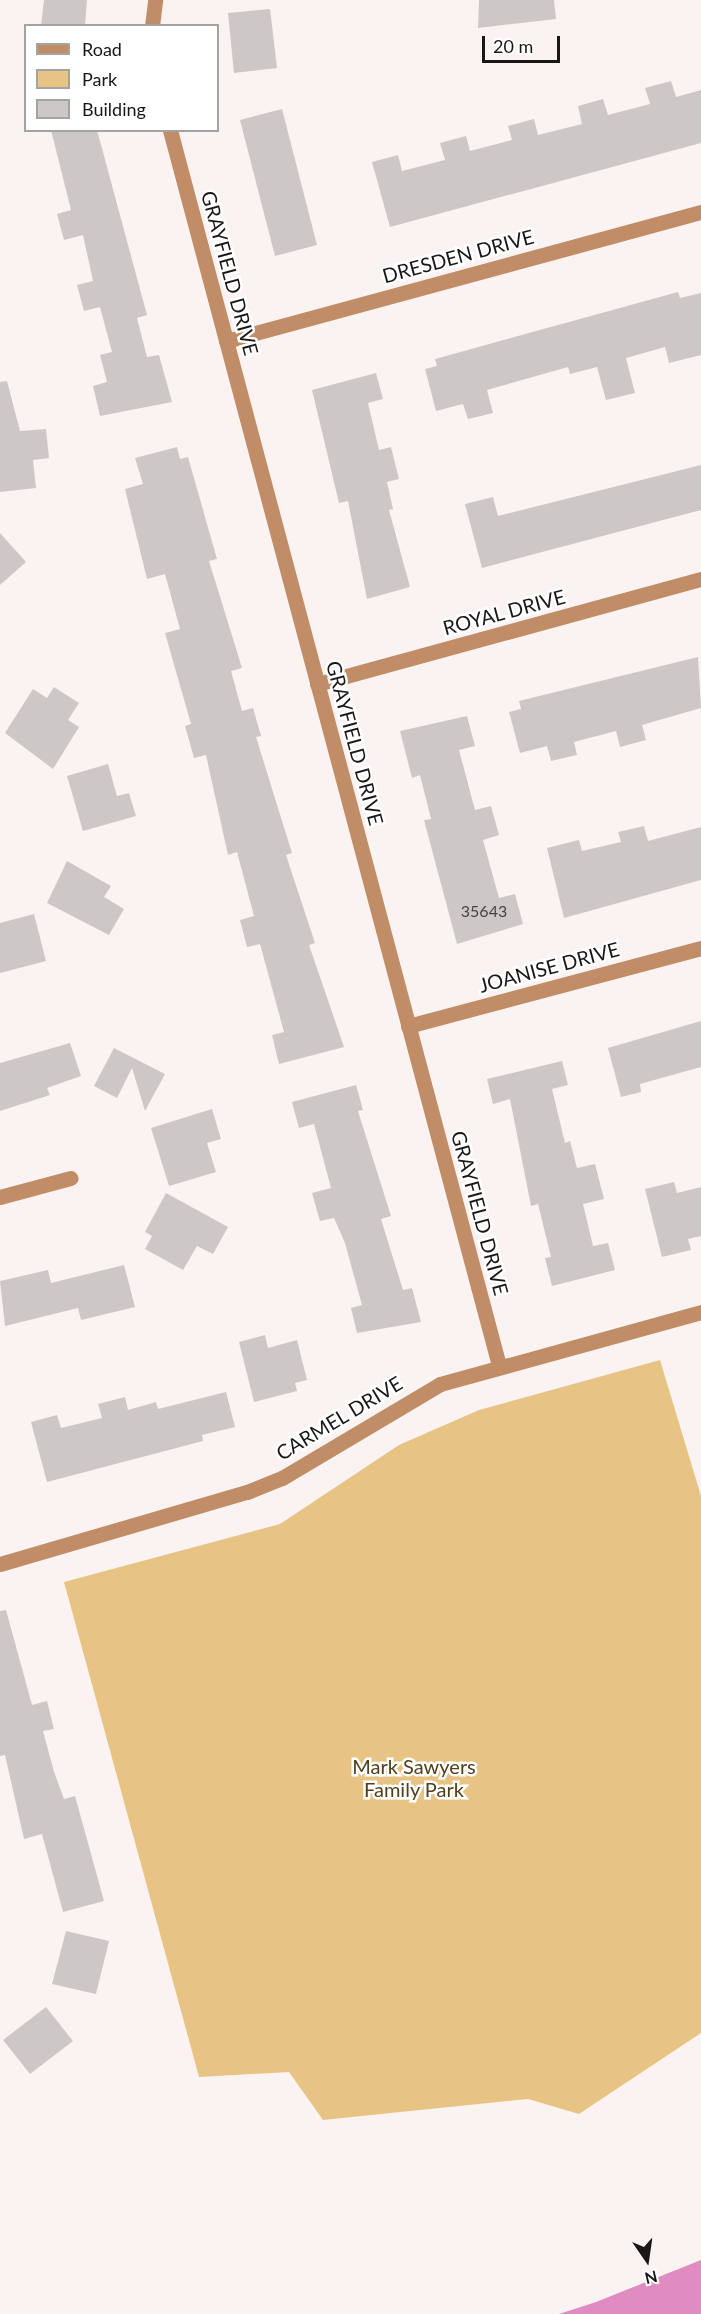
<!DOCTYPE html>
<html>
<head>
<meta charset="utf-8">
<style>
  body { margin:0 }
  #map { position:relative; width:701px; height:2314px; overflow:hidden; background:#fbf3f2; font-family:Lato,sans-serif }
  div>[style] { position:absolute }
  [style*='--x'] { left:calc(var(--x)*1px); top:calc(var(--y)*1px); width:calc(var(--w)*1px); rotate:calc(var(--a)*1deg) }
  .green>* { inset:0; background:#e7c483 }
  .water>* { inset:0; background:#e08cc2 }
  .building>* { inset:0; background:#cec7c8 }
  .street>* { height:15px; margin:-7.5px; padding:0 7.5px; transform-origin:7.5px; border-radius:7.5px; background:#c08d67 }
  span { translate:-50% -50%; white-space:nowrap; text-align:center; line-height:1.15; -webkit-text-stroke:5px #fff; paint-order:stroke }
  .number-label { font-size:16px; color:#474443 }
  .number-label span { -webkit-text-stroke-width:0 }
  .street-label { font-size:20px; color:#1a1817 }
  .park-label { font-size:20px; color:#53401a }
  .legend { position:absolute; left:24px; top:24px; width:195px; height:108px; box-sizing:border-box; background:#fff; border:2px solid #a3a3a2; margin:0; padding:8px 10px; list-style:none; font-size:18px; color:#1a1817 }
  .legend li { display:flex; align-items:center; gap:12px; height:30px }
  .legend b { width:30px; border:2px solid #a3a3a2 }
  .north { position:absolute; left:617px; top:2230px; width:60px; height:60px; -webkit-text-stroke:4px #fff; paint-order:stroke; rotate:167deg; font-size:16px; font-weight:700; line-height:24px; text-align:center; color:#1a1817 }
  .north::after { content:''; display:block; margin:auto; width:21px; height:27px; background:#1a1817; clip-path:polygon(50% 0,100% 100%,50% 72%,0 100%) }
  .scale { position:absolute; left:482px; top:36px; width:78px; height:27px; box-sizing:border-box; border:3px solid #1a1817; border-top:0; padding-left:8px; font-size:18px; line-height:21px; white-space:nowrap; color:#1a1817; -webkit-text-stroke:4px #fff; paint-order:stroke }
</style>
</head>
<body>
<div id="map">
  <div class="green">
    <i style="clip-path:polygon(660px 1360px,701px 1496px,701px 2033px,579px 2114px,528px 2099px,323px 2120px,289px 2072px,199px 2077px,64px 1582px,280px 1524px,399px 1445px,479px 1410px)"></i>
  </div>
  <div class="water">
    <i style="clip-path:polygon(701px 2260px,701px 2314px,559px 2314px,596px 2302px)"></i>
  </div>
  <div class="building">
    <i style="clip-path:polygon(44px 0,87px 0,85px 26px,41px 26px)"></i>
    <i style="clip-path:polygon(479px 0,554px 0,556px 19px,478px 28px)"></i>
    <i style="clip-path:polygon(270px 9px,277px 68px,234px 73px,228px 13px)"></i>
    <i style="clip-path:polygon(671px 81px,676px 97px,701px 90px,701px 143px,390px 227px,372px 162px,398px 155px,402px 171px,445px 160px,440px 143px,466px 136px,470px 151px,512px 140px,508px 126px,534px 119px,538px 135px,582px 124px,578px 106px,603px 99px,608px 115px,650px 104px,645px 88px)"></i>
    <i style="clip-path:polygon(282px 109px,317px 245px,275px 256px,240px 120px)"></i>
    <i style="clip-path:polygon(51px 130px,97px 130px,147px 315px,137px 318px,147px 357px,159px 355px,172px 402px,100px 416px,93px 386px,107px 382px,100px 355px,112px 352px,100px 307px,84px 311px,77px 285px,93px 281px,83px 235px,64px 240px,57px 214px,71px 210px)"></i>
    <i style="clip-path:polygon(678px 292px,680px 298px,701px 293px,701px 355px,669px 363px,665px 347px,626px 358px,635px 393px,606px 400px,597px 367px,570px 374px,568px 367px,487px 390px,493px 413px,468px 419px,463px 404px,436px 411px,425px 369px,437px 366px,435px 359px)"></i>
    <i style="clip-path:polygon(376px 373px,383px 399px,368px 403px,379px 450px,391px 447px,399px 479px,387px 482px,393px 509px,389px 510px,410px 587px,367px 599px,348px 501px,339px 503px,312px 390px)"></i>
    <i style="clip-path:polygon(7px 381px,20px 431px,46px 429px,49px 458px,33px 460px,36px 488px,0 492px,0 382px)"></i>
    <i style="clip-path:polygon(177px 447px,180px 459px,188px 457px,209px 531px,217px 559px,209px 561px,242px 668px,231px 671px,242px 711px,253px 708px,261px 736px,256px 737px,292px 853px,286px 855px,315px 943px,309px 945px,344px 1047px,279px 1064px,272px 1035px,284px 1032px,260px 944px,247px 947px,240px 920px,254px 916px,237px 852px,228px 855px,206px 755px,194px 758px,185px 726px,191px 724px,165px 633px,180px 629px,165px 574px,147px 579px,125px 489px,143px 484px,135px 458px)"></i>
    <i style="clip-path:polygon(701px 465px,701px 510px,482px 568px,465px 504px,493px 497px,498px 516px)"></i>
    <i style="clip-path:polygon(0 533px,26px 562px,0 585px)"></i>
    <i style="clip-path:polygon(698px 657px,701px 708px,642px 725px,646px 740px,620px 747px,616px 731px,574px 742px,577px 755px,551px 761px,547px 746px,520px 753px,509px 712px,521px 709px,519px 701px)"></i>
    <i style="clip-path:polygon(54px 687px,79px 703px,68px 720px,79px 727px,53px 769px,5px 733px,33px 689px,47px 698px)"></i>
    <i style="clip-path:polygon(467px 716px,475px 746px,459px 750px,475px 810px,491px 806px,499px 835px,483px 840px,499px 898px,515px 894px,523px 924px,457px 944px,424px 820px,431px 819px,420px 775px,412px 778px,400px 731px)"></i>
    <i style="clip-path:polygon(108px 764px,117px 796px,129px 793px,136px 816px,83px 831px,67px 776px)"></i>
    <i style="clip-path:polygon(644px 826px,648px 841px,701px 827px,701px 880px,564px 918px,547px 848px,579px 840px,582px 851px,621px 842px,618px 832px)"></i>
    <i style="clip-path:polygon(67px 861px,111px 886px,104px 897px,124px 909px,109px 935px,47px 903px)"></i>
    <i style="clip-path:polygon(34px 914px,46px 961px,0 973px,0 923px)"></i>
    <i style="clip-path:polygon(701px 1021px,701px 1067px,640px 1084px,641px 1092px,621px 1097px,608px 1048px)"></i>
    <i style="clip-path:polygon(70px 1043px,81px 1076px,47px 1088px,50px 1095px,0 1111px,0 1063px)"></i>
    <i style="clip-path:polygon(114px 1048px,165px 1074px,145px 1111px,132px 1068px,117px 1098px,94px 1086px)"></i>
    <i style="clip-path:polygon(562px 1061px,568px 1085px,552px 1089px,565px 1143px,570px 1141px,577px 1168px,595px 1164px,604px 1199px,583px 1204px,593px 1246px,608px 1243px,615px 1270px,552px 1286px,545px 1258px,551px 1257px,538px 1204px,531px 1206px,510px 1099px,493px 1104px,487px 1079px)"></i>
    <i style="clip-path:polygon(356px 1085px,363px 1110px,358px 1111px,391px 1216px,381px 1219px,403px 1290px,412px 1288px,421px 1322px,357px 1333px,351px 1308px,362px 1305px,345px 1243px,334px 1218px,320px 1221px,312px 1193px,331px 1188px,314px 1124px,299px 1128px,292px 1102px)"></i>
    <i style="clip-path:polygon(212px 1109px,221px 1139px,207px 1143px,216px 1172px,169px 1186px,151px 1128px)"></i>
    <i style="clip-path:polygon(674px 1182px,677px 1193px,701px 1187px,701px 1236px,688px 1239px,691px 1250px,662px 1257px,645px 1189px)"></i>
    <i style="clip-path:polygon(166px 1193px,228px 1227px,213px 1254px,197px 1246px,183px 1270px,145px 1249px,152px 1236px,145px 1232px)"></i>
    <i style="clip-path:polygon(124px 1265px,135px 1307px,81px 1320px,78px 1308px,5px 1326px,0 1281px,48px 1270px,51px 1283px)"></i>
    <i style="clip-path:polygon(265px 1335px,268px 1348px,297px 1340px,307px 1380px,295px 1383px,297px 1391px,254px 1402px,239px 1342px)"></i>
    <i style="clip-path:polygon(226px 1392px,235px 1427px,202px 1435px,203px 1441px,47px 1482px,31px 1422px,57px 1415px,61px 1428px,102px 1418px,98px 1404px,125px 1397px,128px 1410px,156px 1402px,158px 1409px)"></i>
    <i style="clip-path:polygon(6px 1610px,32px 1705px,47px 1701px,54px 1729px,43px 1731px,54px 1772px,64px 1799px,75px 1796px,104px 1901px,63px 1912px,42px 1834px,24px 1839px,5px 1755px,0 1756px,0 1611px)"></i>
    <i style="clip-path:polygon(66px 1931px,109px 1941px,96px 1994px,52px 1984px)"></i>
    <i style="clip-path:polygon(46px 2007px,73px 2041px,30px 2074px,3px 2040px)"></i>
  </div>
  <div class="street">
    <i style="--x:152;--y:26;--w:26;--a:-83"></i>
    <i style="--x:170;--y:130;--w:1279;--a:75.09"></i>
    <i style="--x:226;--y:341;--w:492;--a:-15.2"></i>
    <i style="--x:317;--y:684;--w:398;--a:-15.3"></i>
    <i style="--x:408;--y:1026;--w:303;--a:-14.9"></i>
    <i style="--x:0;--y:1197;--w:73;--a:-15"></i>
    <i style="--x:0;--y:1564;--w:257;--a:-16.3"></i>
    <i style="--x:247;--y:1492;--w:38;--a:-22"></i>
    <i style="--x:282;--y:1478;--w:184;--a:-30.7"></i>
    <i style="--x:440;--y:1384;--w:271;--a:-15.4"></i>
  </div>
  <div class="number-label">
    <span style="left:484px;top:911px">35643</span>
  </div>
  <div class="street-label">
    <span style="left:458px;top:256px;rotate:-15deg">DRESDEN DRIVE</span>
    <span style="left:230px;top:273px;rotate:75deg">GRAYFIELD DRIVE</span>
    <span style="left:504px;top:612px;rotate:-15deg">ROYAL DRIVE</span>
    <span style="left:355px;top:743px;rotate:75deg">GRAYFIELD DRIVE</span>
    <span style="left:549px;top:967px;rotate:-15deg">JOANISE DRIVE</span>
    <span style="left:480px;top:1213px;rotate:75deg">GRAYFIELD DRIVE</span>
    <span style="left:339px;top:1418px;rotate:-31deg">CARMEL DRIVE</span>
  </div>
  <div class="park-label">
    <span style="left:414px;top:1778px">Mark Sawyers<br>Family Park</span>
  </div>
  <ul class="legend">
  <li><b style="height:8px;background:#c08d67"></b>Road</li>
  <li><b style="height:16px;background:#e7c483"></b>Park</li>
  <li><b style="height:16px;background:#cec7c8"></b>Building</li>
  </ul>
  <div class="north">N</div>
  <div class="scale">20 m</div>
</div>
</body>
</html>
